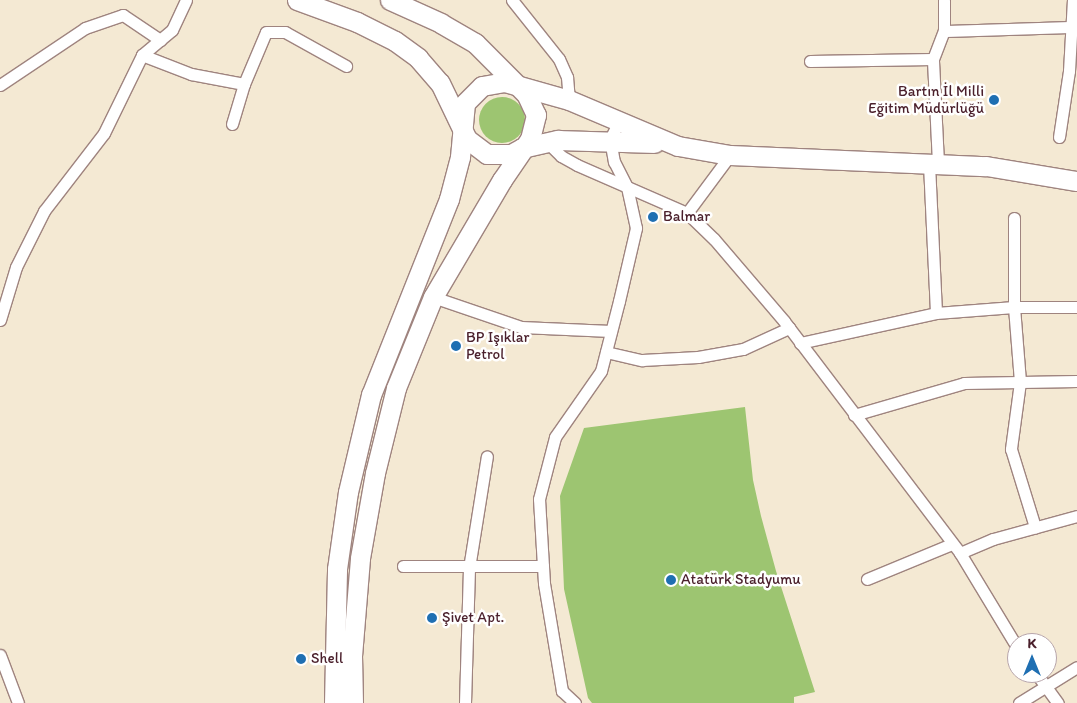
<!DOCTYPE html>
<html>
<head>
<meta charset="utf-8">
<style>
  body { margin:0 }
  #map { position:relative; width:1077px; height:703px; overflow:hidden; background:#f4e9d3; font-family:Itim,sans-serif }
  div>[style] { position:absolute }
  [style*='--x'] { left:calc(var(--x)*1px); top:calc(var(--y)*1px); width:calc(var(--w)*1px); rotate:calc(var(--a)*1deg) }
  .green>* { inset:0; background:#9dc571 }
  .round { border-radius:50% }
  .roads { filter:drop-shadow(1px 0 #9f847f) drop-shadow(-1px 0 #9f847f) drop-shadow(0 1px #9f847f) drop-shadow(0 -1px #9f847f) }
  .minor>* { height:11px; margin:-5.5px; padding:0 5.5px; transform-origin:5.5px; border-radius:5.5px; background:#fff }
  .primary>* { height:19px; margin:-9.5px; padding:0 9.5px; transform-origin:9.5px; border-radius:9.5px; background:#fff }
  .trunk>* { height:19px; margin:-9.5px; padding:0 9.5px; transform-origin:9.5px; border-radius:9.5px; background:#fff }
  .dots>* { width:14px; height:14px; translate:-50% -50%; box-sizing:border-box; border:2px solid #fff; border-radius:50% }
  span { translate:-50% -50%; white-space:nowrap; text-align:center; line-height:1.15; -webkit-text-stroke:5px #fff; paint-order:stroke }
  .poi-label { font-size:15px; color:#4a1f2b }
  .right { translate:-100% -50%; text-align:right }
  .left { translate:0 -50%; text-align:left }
  .north { position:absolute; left:1007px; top:633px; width:50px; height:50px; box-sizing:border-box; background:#fff; border:1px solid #b7a5aa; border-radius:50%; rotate:0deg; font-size:14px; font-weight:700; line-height:20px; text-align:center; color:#4a1f2b }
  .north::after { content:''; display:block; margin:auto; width:18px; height:22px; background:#1f6fb2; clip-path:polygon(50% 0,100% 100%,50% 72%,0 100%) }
</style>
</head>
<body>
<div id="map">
  <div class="green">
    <i class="round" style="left:479px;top:97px;width:46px;height:46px"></i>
    <i style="clip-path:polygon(745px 407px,753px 480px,761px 516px,776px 571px,815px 692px,794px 697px,794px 703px,592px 703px,588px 698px,564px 589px,560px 496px,584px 428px)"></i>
  </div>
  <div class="roads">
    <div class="minor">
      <i style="--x:512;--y:0;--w:75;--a:51.5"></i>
      <i style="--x:559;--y:59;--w:20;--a:66"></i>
      <i style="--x:567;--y:77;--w:23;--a:85"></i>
      <i style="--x:944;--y:0;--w:31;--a:90"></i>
      <i style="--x:142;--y:55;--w:53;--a:21.2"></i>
      <i style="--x:191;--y:74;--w:54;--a:10.7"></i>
      <i style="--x:810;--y:61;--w:123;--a:-0.9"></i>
      <i style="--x:0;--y:85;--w:102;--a:-33.8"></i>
      <i style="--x:85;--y:28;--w:40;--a:-18.9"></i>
      <i style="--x:123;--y:15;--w:45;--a:34"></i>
      <i style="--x:232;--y:124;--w:42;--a:-73.3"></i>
      <i style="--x:244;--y:84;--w:56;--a:-67.1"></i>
      <i style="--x:266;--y:32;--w:19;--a:0"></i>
      <i style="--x:285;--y:32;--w:70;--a:29.1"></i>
      <i style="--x:1059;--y:137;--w:67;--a:-81.4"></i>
      <i style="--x:1069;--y:71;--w:71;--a:-86.8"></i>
      <i style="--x:544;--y:139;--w:24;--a:45"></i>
      <i style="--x:561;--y:156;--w:18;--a:29"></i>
      <i style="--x:577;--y:165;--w:120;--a:23.6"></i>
      <i style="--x:687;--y:213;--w:37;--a:44"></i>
      <i style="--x:714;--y:239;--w:108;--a:49.5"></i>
      <i style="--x:784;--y:321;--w:291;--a:52.8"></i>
      <i style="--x:960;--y:553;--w:110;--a:58.8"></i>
      <i style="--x:938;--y:163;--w:104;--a:-92.8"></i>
      <i style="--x:933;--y:59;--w:30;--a:-69"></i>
      <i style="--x:944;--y:31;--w:128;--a:-1.8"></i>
      <i style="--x:929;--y:164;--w:149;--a:87.3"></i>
      <i style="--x:687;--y:213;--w:72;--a:-53.4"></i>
      <i style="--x:1014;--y:218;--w:89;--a:90"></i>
      <i style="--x:1014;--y:307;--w:75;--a:85.4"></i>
      <i style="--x:1020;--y:382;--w:68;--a:97.7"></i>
      <i style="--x:1011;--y:449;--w:82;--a:72.9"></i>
      <i style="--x:433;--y:297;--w:93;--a:18.8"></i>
      <i style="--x:521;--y:327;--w:90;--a:2.5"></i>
      <i style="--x:0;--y:320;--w:55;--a:-73.2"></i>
      <i style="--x:16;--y:267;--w:63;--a:-63.4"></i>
      <i style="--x:44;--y:211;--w:98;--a:-52.4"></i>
      <i style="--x:104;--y:133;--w:87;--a:-64"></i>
      <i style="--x:142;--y:55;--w:39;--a:-40"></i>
      <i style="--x:172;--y:30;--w:33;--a:-65"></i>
      <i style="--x:800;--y:343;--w:139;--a:-12.4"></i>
      <i style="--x:936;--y:313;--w:78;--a:-4.4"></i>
      <i style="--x:1014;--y:307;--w:63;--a:0"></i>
      <i style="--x:606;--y:352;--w:37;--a:13"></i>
      <i style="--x:642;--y:360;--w:56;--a:-3.1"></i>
      <i style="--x:698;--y:357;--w:46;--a:-10.1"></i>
      <i style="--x:743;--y:349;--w:51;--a:-24.5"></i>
      <i style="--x:854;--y:415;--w:115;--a:-16.2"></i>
      <i style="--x:964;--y:383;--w:113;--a:-1"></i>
      <i style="--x:960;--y:553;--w:36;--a:-23"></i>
      <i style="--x:993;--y:539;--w:87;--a:-15.3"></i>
      <i style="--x:403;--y:566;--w:140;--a:0"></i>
      <i style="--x:867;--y:579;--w:92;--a:-22.4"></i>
      <i style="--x:0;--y:655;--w:51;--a:69.4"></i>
      <i style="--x:1036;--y:673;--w:37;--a:54"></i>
      <i style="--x:465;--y:703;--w:135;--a:-88.3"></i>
      <i style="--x:469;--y:568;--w:113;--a:-80.9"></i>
      <i style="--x:575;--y:703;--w:18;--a:-137"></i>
      <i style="--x:562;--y:691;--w:109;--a:-99.5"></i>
      <i style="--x:544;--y:583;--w:84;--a:-93.4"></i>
      <i style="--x:539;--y:499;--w:64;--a:-75.5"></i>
      <i style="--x:555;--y:437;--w:80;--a:-55.1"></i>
      <i style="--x:601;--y:371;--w:72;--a:-75.6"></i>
      <i style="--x:619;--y:301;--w:75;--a:-76.9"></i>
      <i style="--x:636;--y:228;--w:42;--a:-102.4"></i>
      <i style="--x:627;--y:187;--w:28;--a:-117"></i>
      <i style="--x:614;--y:162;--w:23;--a:-100"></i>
      <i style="--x:610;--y:139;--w:13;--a:-63"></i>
      <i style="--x:616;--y:127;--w:10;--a:-11"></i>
      <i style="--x:1019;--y:703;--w:68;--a:-31.8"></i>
    </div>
    <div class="primary">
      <i style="--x:678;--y:146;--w:53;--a:9.8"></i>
      <i style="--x:730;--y:155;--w:256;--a:2.5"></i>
      <i style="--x:986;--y:166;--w:92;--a:9.4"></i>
    </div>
    <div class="trunk">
      <i style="--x:297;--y:0;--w:64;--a:20.1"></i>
      <i style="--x:357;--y:22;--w:42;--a:26.6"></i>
      <i style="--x:395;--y:41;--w:29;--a:36"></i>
      <i style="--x:418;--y:58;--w:33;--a:49"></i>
      <i style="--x:440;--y:83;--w:62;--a:64.3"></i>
      <i style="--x:467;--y:139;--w:25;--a:37"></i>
      <i style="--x:487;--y:154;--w:24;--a:0"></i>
      <i style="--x:511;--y:154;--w:13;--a:-29"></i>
      <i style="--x:522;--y:148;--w:37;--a:-13"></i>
      <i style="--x:558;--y:140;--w:96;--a:1.8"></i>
      <i style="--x:334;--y:703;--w:134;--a:-88.7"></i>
      <i style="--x:337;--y:569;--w:78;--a:-81.9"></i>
      <i style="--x:348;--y:492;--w:100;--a:-76.7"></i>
      <i style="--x:371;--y:395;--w:211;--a:-68.3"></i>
      <i style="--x:449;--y:199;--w:43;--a:-75.3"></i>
      <i style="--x:460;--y:157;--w:54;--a:-84.7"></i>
      <i style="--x:465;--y:103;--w:24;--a:-45"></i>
      <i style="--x:482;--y:86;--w:23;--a:-10"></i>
      <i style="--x:505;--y:82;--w:66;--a:15.7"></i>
      <i style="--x:569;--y:100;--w:118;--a:22.9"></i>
      <i style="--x:353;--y:703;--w:47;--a:-91.2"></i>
      <i style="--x:352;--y:656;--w:98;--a:-85.3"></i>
      <i style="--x:360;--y:558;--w:86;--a:-80"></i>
      <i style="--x:375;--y:473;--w:88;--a:-76.1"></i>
      <i style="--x:396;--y:388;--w:98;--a:-67.9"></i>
      <i style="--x:433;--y:297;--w:136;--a:-59.5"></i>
      <i style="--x:502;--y:180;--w:50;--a:-55.7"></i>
      <i style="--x:530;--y:139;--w:25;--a:-76"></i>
      <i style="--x:536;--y:115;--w:23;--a:-115"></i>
      <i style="--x:526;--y:94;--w:72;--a:-135"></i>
      <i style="--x:475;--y:43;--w:39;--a:-150"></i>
      <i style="--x:441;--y:23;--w:56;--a:-155.7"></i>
    </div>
  </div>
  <div class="dots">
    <i style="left:994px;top:100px;background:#1f6fb2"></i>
    <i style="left:653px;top:217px;background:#1f6fb2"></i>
    <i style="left:456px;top:346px;background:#1f6fb2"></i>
    <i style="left:671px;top:580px;background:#1f6fb2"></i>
    <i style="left:432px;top:618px;background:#1f6fb2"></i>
    <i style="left:301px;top:659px;background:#1f6fb2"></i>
  </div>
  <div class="poi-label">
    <span class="right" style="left:984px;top:100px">Bartın İl Milli<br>Eğitim Müdürlüğü</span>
    <span class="left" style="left:663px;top:217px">Balmar</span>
    <span class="left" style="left:466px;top:346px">BP Işıklar<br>Petrol</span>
    <span class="left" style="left:681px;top:580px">Atatürk Stadyumu</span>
    <span class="left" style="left:442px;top:618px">Şivet Apt.</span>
    <span class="left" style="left:311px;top:659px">Shell</span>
  </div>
  <div class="north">K</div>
</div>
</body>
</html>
